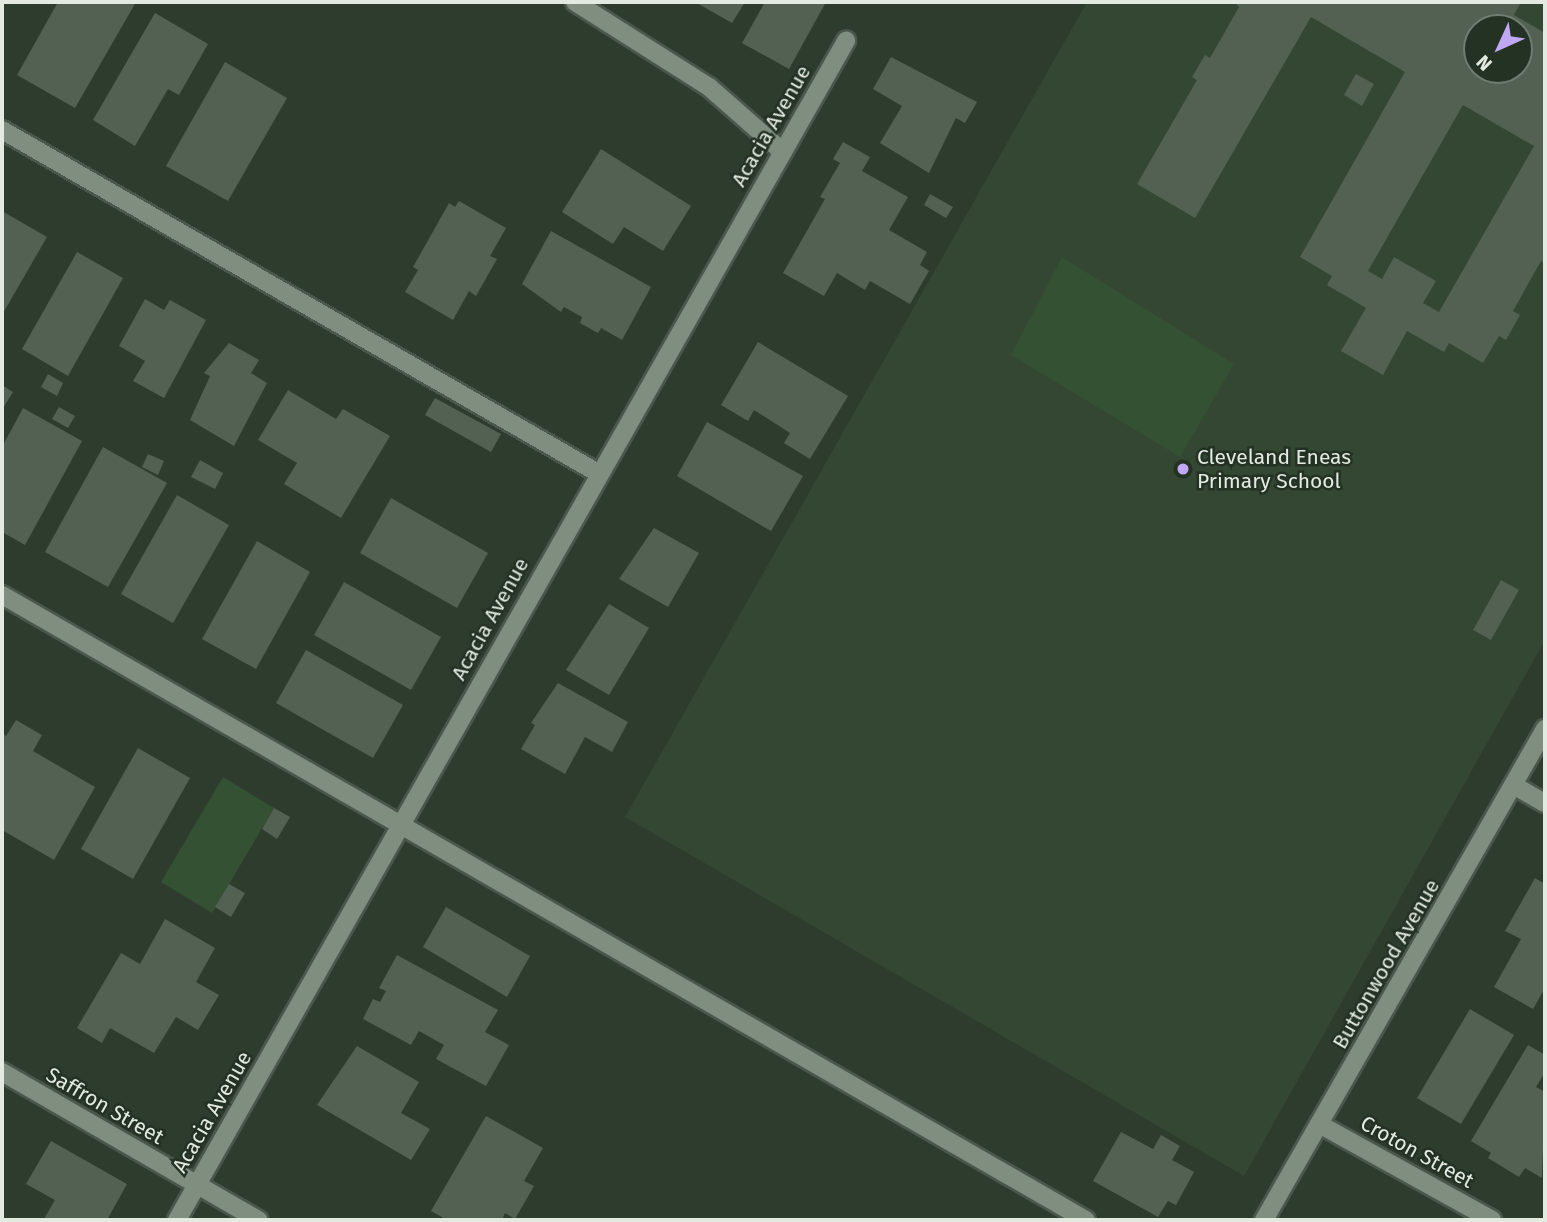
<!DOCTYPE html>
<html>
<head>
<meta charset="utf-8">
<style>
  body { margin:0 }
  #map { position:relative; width:1547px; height:1222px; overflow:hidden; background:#2e3c2e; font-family:"Fira Sans",sans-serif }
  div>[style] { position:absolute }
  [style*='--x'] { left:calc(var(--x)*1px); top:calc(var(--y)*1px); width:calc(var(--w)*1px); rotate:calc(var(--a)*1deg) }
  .built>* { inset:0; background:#344733 }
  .green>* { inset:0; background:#345134 }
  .building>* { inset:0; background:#526151 }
  .roads { filter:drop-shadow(2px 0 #4b574b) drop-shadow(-2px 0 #4b574b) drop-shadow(0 2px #4b574b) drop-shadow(0 -2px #4b574b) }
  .minor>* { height:18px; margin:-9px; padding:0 9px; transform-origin:9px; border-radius:9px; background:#7f8e7e }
  .dots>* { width:19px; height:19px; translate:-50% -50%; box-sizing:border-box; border:4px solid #243224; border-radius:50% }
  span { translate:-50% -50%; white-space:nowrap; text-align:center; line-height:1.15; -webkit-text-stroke:5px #243224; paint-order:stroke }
  .street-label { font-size:21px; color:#e2eae1 }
  .poi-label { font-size:21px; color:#e2eae1 }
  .left { translate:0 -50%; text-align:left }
  .frame { position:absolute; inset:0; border:4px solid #e2eae1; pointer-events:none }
  .north { position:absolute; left:1463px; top:14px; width:70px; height:70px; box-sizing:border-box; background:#243224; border:2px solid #707c70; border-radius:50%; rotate:225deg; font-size:19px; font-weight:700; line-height:28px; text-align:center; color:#e2eae1 }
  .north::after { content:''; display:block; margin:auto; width:24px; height:32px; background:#c0a8f3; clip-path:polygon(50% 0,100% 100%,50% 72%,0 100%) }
</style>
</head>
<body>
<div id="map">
  <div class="built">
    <i style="clip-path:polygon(evenodd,1087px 2px,1545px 2px,1545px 640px,1244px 1176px,625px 817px,1087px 2px,1477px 28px,1519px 28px,1519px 70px,1477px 70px,1477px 28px)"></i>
  </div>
  <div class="green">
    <i style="clip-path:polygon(1062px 257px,1234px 364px,1180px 457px,1011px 355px)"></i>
    <i style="clip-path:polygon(223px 777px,274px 808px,212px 913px,161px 882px)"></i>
  </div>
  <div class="building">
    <i style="clip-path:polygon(58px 2px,136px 2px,75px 108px,17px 75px)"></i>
    <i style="clip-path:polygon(695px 2px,745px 2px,732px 23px)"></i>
    <i style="clip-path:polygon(765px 2px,826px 2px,789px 69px,742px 43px)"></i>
    <i style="clip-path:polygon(evenodd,1235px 2px,1521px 2px,1514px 15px,1545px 33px,1545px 263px,1541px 261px,1513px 311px,1520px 315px,1506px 340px,1499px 336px,1483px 363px,1449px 343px,1444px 352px,1407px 331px,1383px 375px,1341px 351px,1366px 308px,1327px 285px,1332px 276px,1300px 257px,1405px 72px,1311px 17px,1195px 218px,1137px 184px,1197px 80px,1192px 77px,1205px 55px,1210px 58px,1239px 7px,1235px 2px,1477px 28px,1519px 28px,1519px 70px,1477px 70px,1477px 28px,1235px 2px,1463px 105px,1534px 146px,1439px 312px,1423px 303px,1436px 281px,1394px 257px,1382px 279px,1368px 271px,1463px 105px)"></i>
    <i style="clip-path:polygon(155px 13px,208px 44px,179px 95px,168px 89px,135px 146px,93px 120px)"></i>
    <i style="clip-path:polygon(891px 57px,977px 102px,965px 123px,956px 118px,929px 173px,880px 143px,902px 106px,873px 89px)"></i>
    <i style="clip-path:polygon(225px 62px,287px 98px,228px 201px,166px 166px)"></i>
    <i style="clip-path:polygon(1356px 74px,1374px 84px,1362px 106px,1344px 95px)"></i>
    <i style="clip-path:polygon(843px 142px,870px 157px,862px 171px,908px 197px,889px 230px,927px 252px,920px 265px,929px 271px,910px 304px,870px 281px,865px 290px,837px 273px,824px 296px,783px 273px,825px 199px,820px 197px,840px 163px,833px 159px)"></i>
    <i style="clip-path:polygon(601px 149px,691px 206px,663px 251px,624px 227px,613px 244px,562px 212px)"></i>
    <i style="clip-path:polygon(930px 194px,953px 207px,946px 218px,924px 205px)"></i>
    <i style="clip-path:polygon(459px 201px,506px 228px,490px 256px,497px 259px,476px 296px,469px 291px,453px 320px,405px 292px,418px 270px,413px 267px,449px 203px,455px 207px)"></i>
    <i style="clip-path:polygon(2px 211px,47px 237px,2px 315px)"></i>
    <i style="clip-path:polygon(551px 231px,651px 287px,622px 340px,601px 328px,598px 333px,580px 323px,582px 317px,564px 307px,561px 312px,522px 284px)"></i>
    <i style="clip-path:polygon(77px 252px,123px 278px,68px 376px,22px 349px)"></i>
    <i style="clip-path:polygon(145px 299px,164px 310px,170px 300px,206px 320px,164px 398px,133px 381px,145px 361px,119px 346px)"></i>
    <i style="clip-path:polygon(758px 342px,848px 396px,810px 459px,784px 443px,790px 433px,754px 410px,748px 421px,721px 405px)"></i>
    <i style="clip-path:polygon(229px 343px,259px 360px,251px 373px,267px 383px,234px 446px,190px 420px,210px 376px,204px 373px)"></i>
    <i style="clip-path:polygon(48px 374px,63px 383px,57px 396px,41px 387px)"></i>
    <i style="clip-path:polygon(2px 385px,13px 392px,2px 410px)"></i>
    <i style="clip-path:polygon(288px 390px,336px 419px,343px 409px,390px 436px,341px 518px,284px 484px,297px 463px,258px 440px)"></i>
    <i style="clip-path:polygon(435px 398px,501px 434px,491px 452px,425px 415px)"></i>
    <i style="clip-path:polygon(59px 407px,75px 416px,68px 428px,52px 419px)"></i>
    <i style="clip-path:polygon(23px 408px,82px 441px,25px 545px,2px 532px,2px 447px)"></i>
    <i style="clip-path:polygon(707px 422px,803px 476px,771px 531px,677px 476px)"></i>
    <i style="clip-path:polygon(103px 447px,167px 483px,108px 587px,45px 552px)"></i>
    <i style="clip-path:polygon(148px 454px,164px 461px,158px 475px,142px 467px)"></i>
    <i style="clip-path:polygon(200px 460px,223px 473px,215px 489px,191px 477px)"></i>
    <i style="clip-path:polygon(177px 495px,229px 525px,173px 623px,121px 594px)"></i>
    <i style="clip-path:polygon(391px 498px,488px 553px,457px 608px,360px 553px)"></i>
    <i style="clip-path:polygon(654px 528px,699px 553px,668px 607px,619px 579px)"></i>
    <i style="clip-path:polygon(257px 541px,310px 572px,256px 669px,202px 639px)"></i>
    <i style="clip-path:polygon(1501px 580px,1519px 590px,1491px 640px,1473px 630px)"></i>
    <i style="clip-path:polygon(344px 582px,441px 637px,411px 690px,314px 635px)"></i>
    <i style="clip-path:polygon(609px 604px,649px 628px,609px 695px,566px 670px)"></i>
    <i style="clip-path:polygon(306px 650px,403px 705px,373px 758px,276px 703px)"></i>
    <i style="clip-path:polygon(558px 683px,628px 722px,612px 752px,585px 737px,565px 774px,521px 749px,535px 725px,531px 723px)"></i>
    <i style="clip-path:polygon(16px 720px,42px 735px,33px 751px,95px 787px,54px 860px,2px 830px,2px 733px,6px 736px)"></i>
    <i style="clip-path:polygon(138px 748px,190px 778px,133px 879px,81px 849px)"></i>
    <i style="clip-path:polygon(274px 808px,290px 817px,277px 839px,262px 829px)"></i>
    <i style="clip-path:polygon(1535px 878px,1545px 884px,1545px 988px,1533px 1009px,1494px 987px,1521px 939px,1505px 931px)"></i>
    <i style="clip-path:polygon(229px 884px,245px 893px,231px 917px,215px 907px)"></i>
    <i style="clip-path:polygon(446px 907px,530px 956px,507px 997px,423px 947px)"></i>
    <i style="clip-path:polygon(165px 919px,215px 948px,196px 982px,219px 995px,198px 1030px,176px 1017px,154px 1053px,110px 1028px,102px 1043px,77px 1028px,121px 953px,140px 964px)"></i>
    <i style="clip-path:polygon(397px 955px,498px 1010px,485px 1032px,509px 1045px,486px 1086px,436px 1059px,444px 1045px,419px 1031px,411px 1045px,363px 1019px,373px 999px,380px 1002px,386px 991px,379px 988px)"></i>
    <i style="clip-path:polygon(1470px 1009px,1514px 1035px,1461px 1124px,1417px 1098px)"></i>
    <i style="clip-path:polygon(1528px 1045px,1545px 1055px,1545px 1072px,1536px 1087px,1545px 1092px,1542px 1178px,1525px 1168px,1519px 1177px,1488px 1158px,1491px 1153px,1471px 1141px)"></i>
    <i style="clip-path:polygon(357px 1046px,419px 1082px,401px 1113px,430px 1129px,411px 1160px,317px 1105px)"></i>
    <i style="clip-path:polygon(486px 1116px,543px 1148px,524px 1181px,534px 1186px,515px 1219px,505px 1213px,502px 1220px,447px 1220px,431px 1211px)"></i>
    <i style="clip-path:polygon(1121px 1132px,1153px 1149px,1161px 1135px,1180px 1146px,1172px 1160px,1194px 1172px,1176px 1205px,1168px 1201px,1158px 1217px,1093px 1181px)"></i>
    <i style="clip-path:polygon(51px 1141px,127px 1184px,107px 1220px,44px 1219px,55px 1200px,26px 1184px)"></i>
  </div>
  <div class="roads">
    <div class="minor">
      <i style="--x:575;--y:2;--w:159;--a:32.4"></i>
      <i style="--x:709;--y:87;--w:98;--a:41.3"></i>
      <i style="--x:2;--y:130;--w:688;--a:29.92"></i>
      <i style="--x:2;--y:595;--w:1251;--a:29.97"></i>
      <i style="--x:1515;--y:786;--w:34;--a:30"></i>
      <i style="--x:2;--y:1072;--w:296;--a:30"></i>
      <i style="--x:1319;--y:1124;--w:198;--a:29"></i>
      <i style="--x:177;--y:1220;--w:1356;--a:-60.43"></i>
      <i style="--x:1264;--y:1220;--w:566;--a:-60.22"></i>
    </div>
  </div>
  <div class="dots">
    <i style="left:1183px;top:469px;background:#c0a8f3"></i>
  </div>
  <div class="street-label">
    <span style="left:771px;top:126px;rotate:-60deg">Acacia Avenue</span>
    <span style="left:490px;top:619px;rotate:-61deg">Acacia Avenue</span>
    <span style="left:1386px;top:964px;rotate:-60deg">Buttonwood Avenue</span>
    <span style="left:105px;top:1106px;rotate:30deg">Saffron Street</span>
    <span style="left:212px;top:1112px;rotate:-60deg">Acacia Avenue</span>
    <span style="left:1417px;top:1152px;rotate:29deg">Croton Street</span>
  </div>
  <div class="poi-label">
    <span class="left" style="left:1197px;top:469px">Cleveland Eneas<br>Primary School</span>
  </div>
  <div class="frame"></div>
  <div class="north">N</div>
</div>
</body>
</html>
